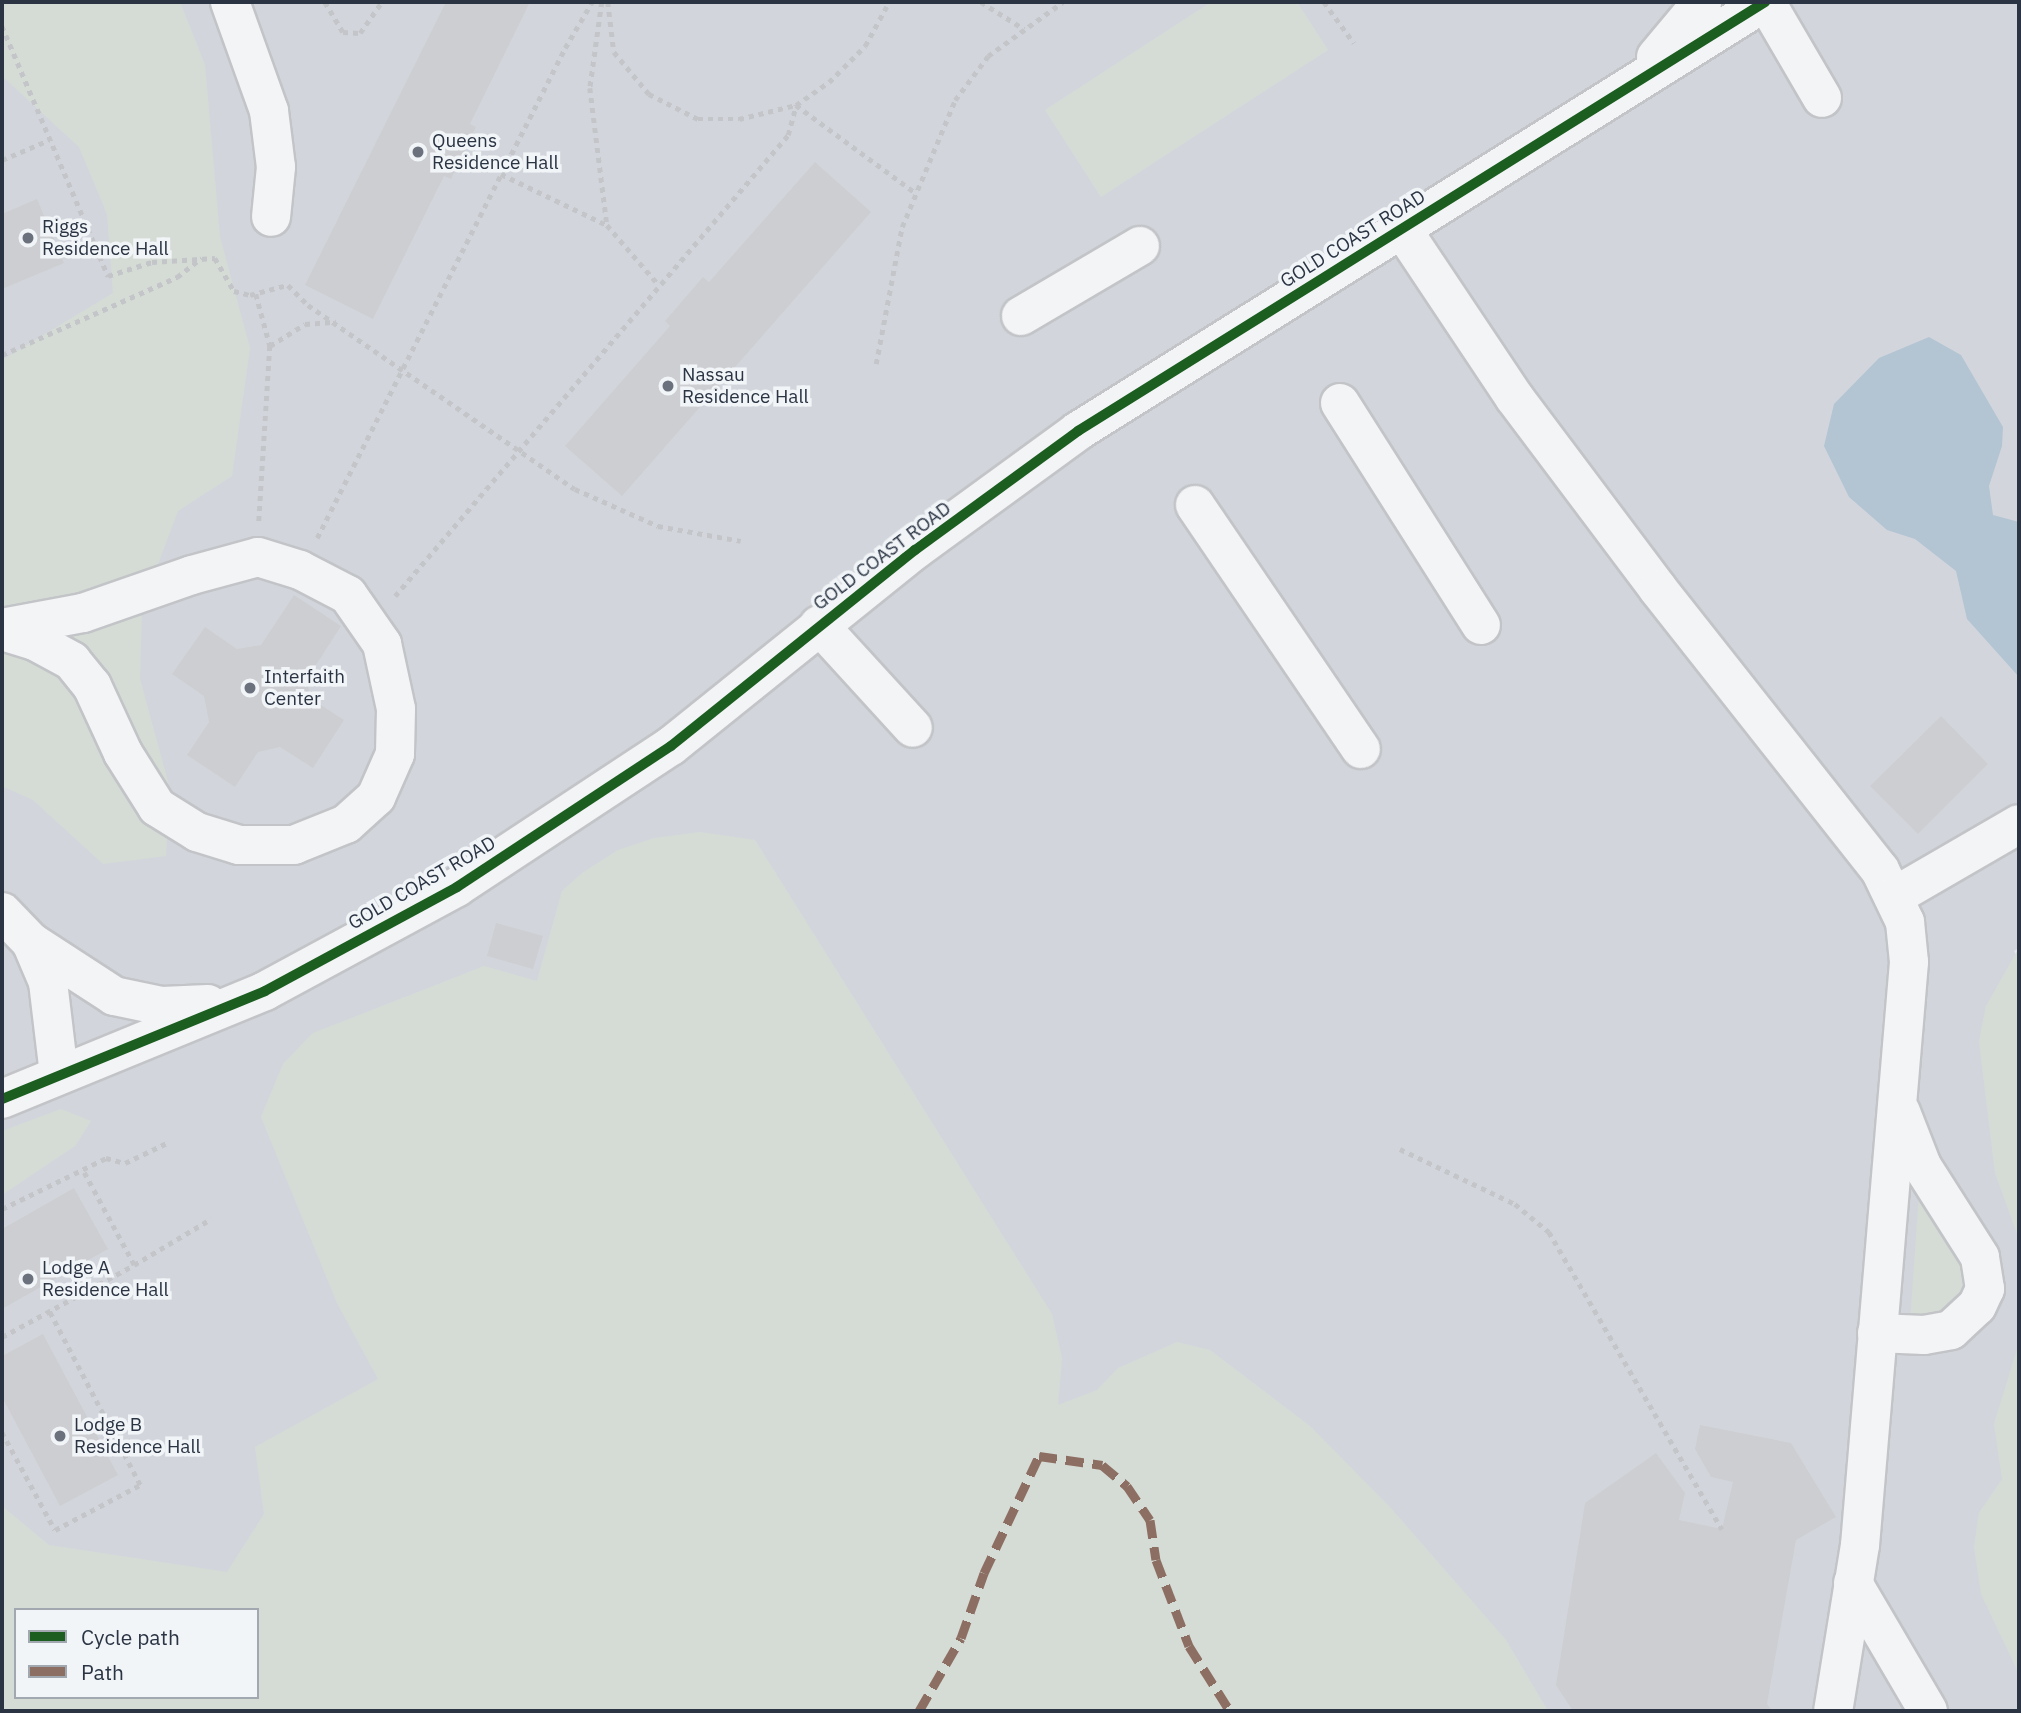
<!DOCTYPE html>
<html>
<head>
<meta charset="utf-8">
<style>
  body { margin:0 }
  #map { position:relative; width:2021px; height:1713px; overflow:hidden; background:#e4e6e9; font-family:"IBM Plex Sans",sans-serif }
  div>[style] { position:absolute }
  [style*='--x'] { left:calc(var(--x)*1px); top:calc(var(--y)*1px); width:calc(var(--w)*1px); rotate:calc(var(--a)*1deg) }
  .built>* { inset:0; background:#d2d6dc }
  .green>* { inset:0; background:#d5dcd5 }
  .water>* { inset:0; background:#b3c4d3 }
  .building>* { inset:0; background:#cdced1 }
  .path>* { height:4.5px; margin-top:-2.25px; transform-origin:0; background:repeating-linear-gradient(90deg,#c3c5c9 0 5px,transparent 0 10px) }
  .roads { filter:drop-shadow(2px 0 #c2c4c7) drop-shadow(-2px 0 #c2c4c7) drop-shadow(0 2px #c2c4c7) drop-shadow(0 -2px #c2c4c7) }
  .minor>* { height:38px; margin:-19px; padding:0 19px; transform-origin:19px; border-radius:19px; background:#f3f4f6 }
  .quiet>* { height:9px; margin-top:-4.5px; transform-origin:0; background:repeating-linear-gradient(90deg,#8d6e63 0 18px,transparent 0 27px) }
  .cycleway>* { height:10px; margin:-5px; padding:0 5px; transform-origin:5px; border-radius:5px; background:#1b5e20 }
  .dots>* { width:19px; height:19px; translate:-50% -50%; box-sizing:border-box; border:4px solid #f2f5f8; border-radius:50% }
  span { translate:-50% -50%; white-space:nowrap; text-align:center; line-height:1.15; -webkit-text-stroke:7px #f2f5f8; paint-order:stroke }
  .poi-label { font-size:19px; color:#2a3443 }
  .left { translate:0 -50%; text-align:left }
  .street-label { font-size:19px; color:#2a3443 }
  .frame { position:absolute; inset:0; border:4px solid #2a3443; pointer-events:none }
  .legend { position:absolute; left:14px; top:1608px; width:245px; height:91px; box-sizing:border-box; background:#f2f5f8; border:2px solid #a2a8b0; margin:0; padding:9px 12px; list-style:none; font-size:21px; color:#2a3443 }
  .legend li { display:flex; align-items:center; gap:14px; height:35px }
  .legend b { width:35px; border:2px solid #a2a8b0 }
</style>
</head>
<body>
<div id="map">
  <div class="built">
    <i style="clip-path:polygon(evenodd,2px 2px,2019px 2px,2019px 948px,2014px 951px,2019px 961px,2019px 1711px,2px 1711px,2px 2px,16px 1610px,257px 1610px,257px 1697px,16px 1697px,16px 1610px)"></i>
  </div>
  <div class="green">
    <i style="clip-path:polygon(2px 2px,180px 2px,205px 65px,220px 237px,250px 348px,232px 476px,178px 511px,142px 607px,140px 679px,170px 789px,166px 856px,103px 864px,33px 800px,2px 786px,2px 360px,113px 293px,107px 214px,79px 147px,2px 76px)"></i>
    <i style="clip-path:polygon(1211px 2px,1297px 2px,1328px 50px,1101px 197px,1045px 110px)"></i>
    <i style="clip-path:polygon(evenodd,700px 832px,755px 840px,1052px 1314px,1062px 1359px,1058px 1405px,1097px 1390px,1118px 1368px,1177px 1342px,1210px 1350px,1310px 1426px,1389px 1506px,1506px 1640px,1548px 1711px,2px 1711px,2px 1506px,49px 1545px,227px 1572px,264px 1514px,255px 1447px,378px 1379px,337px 1303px,261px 1117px,283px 1064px,313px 1033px,484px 966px,537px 981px,562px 891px,582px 873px,618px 850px,654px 838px,700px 832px,16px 1610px,257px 1610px,257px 1697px,16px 1697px,16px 1610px)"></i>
    <i style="clip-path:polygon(2019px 948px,2019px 1239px,1995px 1173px,1979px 1041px,1986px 1006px)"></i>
    <i style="clip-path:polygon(61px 1109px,91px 1121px,75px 1146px,2px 1195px,2px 1131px)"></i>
    <i style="clip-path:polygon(1919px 1194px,1972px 1265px,1963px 1311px,1910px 1323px)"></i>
    <i style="clip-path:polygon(2019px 1343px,2019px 1674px,1981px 1594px,1974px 1547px,1979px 1513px,2002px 1479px,1994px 1424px)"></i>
  </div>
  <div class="water">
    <i style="clip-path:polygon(1929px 337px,1961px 355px,2003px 427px,2002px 446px,1989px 486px,1993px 515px,2019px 522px,2019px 677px,1967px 619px,1956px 571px,1915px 539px,1887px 530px,1849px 497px,1824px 446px,1834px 404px,1879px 358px)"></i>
  </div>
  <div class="building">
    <i style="clip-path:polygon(446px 2px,530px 2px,470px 124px,476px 127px,451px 179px,444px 176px,373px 319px,305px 285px)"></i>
    <i style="clip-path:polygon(815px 162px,871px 212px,622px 496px,565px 446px,670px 326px,665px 321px,703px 277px,709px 282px)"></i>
    <i style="clip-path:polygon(37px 199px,64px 263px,2px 289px,2px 214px)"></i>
    <i style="clip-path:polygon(294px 595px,341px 626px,307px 679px,310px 698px,344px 720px,313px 768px,280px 747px,258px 752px,235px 787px,187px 755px,209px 722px,204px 696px,172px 674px,205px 627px,237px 649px,261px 645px)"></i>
    <i style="clip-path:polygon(1941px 716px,1988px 764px,1918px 834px,1870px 786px)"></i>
    <i style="clip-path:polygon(496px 923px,543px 936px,533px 969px,487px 956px)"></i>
    <i style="clip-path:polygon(74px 1188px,108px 1249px,2px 1309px,2px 1229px)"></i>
    <i style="clip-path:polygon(43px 1334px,118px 1475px,60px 1506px,2px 1397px,2px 1356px)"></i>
    <i style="clip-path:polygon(1700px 1425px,1791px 1443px,1836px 1517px,1796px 1540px,1767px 1704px,1772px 1711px,1573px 1711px,1556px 1685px,1585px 1503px,1656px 1453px,1685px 1493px,1679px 1520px,1722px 1529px,1733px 1482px,1711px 1477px,1695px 1449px)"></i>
  </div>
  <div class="path">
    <i style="--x:325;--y:2;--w:35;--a:59"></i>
    <i style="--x:343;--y:32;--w:17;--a:3"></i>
    <i style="--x:360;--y:33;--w:38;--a:-55"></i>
    <i style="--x:602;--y:2;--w:87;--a:97.9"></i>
    <i style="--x:590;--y:88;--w:138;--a:82.9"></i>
    <i style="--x:608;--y:2;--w:50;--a:83.2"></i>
    <i style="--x:614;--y:52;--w:55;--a:50.2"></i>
    <i style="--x:649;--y:94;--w:55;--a:27"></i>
    <i style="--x:698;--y:119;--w:41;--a:0"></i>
    <i style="--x:739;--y:119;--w:59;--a:-13.8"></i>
    <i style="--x:796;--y:105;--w:40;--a:-34.9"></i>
    <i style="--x:829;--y:82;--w:51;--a:-45"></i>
    <i style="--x:865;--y:46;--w:50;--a:-61.4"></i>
    <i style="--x:981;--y:2;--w:51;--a:32.1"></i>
    <i style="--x:1324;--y:2;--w:51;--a:53.8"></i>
    <i style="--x:2;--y:26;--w:272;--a:67"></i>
    <i style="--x:108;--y:276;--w:46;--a:-17.7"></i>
    <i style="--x:152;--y:262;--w:63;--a:-3.6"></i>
    <i style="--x:215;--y:258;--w:38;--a:60"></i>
    <i style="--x:234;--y:291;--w:16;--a:14"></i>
    <i style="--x:250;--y:295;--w:39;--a:-15"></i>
    <i style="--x:288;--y:285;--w:28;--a:45"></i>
    <i style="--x:308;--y:305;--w:324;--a:34.6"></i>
    <i style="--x:575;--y:489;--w:91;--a:24"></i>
    <i style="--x:658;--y:526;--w:84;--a:10.2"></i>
    <i style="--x:2;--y:160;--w:51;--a:-23.1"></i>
    <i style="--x:501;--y:174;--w:118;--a:25.7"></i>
    <i style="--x:607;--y:225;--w:78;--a:49.2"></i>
    <i style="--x:256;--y:294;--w:54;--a:74.9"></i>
    <i style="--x:270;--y:346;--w:176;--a:93.6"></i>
    <i style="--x:270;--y:346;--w:41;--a:-32.2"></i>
    <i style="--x:305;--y:324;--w:31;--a:-4"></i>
    <i style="--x:2;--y:355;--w:192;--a:-24"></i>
    <i style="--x:177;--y:277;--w:31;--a:-38"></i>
    <i style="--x:876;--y:364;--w:139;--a:-79.3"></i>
    <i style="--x:902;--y:227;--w:138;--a:-67.3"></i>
    <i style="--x:955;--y:100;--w:55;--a:-53.1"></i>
    <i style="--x:988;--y:56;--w:92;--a:-35.8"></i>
    <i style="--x:317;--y:538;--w:549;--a:-63.16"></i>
    <i style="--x:565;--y:48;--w:53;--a:-59.6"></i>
    <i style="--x:395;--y:596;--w:606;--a:-49.55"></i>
    <i style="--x:788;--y:135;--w:31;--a:-75"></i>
    <i style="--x:796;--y:105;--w:149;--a:36.3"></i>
    <i style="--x:1400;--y:1149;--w:127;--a:25.6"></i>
    <i style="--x:1515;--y:1204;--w:44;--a:39.5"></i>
    <i style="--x:1549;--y:1232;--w:344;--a:59.8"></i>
    <i style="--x:2;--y:1209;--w:116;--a:-26.1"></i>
    <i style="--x:106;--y:1158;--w:20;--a:15"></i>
    <i style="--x:125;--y:1163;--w:49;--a:-25.5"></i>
    <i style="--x:134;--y:1265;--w:90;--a:-30.9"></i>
    <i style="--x:2;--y:1337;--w:150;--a:-28.6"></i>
    <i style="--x:134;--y:1265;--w:109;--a:-118.4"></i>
    <i style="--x:2;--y:1432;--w:111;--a:61.6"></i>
    <i style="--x:55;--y:1530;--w:96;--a:-27.9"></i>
    <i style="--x:140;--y:1485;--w:196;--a:-117.6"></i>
  </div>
  <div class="roads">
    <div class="minor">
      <i style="--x:230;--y:2;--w:116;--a:70.3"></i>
      <i style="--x:269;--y:111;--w:56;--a:82.9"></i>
      <i style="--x:276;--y:167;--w:50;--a:95.7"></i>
      <i style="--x:1766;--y:2;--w:111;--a:59.7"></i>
      <i style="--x:1656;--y:57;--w:72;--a:-50.1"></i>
      <i style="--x:1402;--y:229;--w:202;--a:56.3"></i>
      <i style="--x:1514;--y:397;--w:240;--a:53.1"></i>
      <i style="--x:1658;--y:589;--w:358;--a:51.7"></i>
      <i style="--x:1880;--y:870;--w:58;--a:64.3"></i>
      <i style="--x:1905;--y:922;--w:40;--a:84.3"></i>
      <i style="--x:1909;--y:962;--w:585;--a:94.8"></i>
      <i style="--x:1860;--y:1545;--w:168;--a:99.2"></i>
      <i style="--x:1021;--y:316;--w:138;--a:-30.5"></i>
      <i style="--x:1340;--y:403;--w:263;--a:57.6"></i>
      <i style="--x:1195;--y:505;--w:295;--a:55.8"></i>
      <i style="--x:819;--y:625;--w:139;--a:47.6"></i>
      <i style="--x:2;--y:628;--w:82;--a:-10.5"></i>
      <i style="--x:83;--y:613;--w:115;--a:-19.2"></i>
      <i style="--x:192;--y:575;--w:68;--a:-15.3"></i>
      <i style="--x:258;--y:557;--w:44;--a:17.2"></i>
      <i style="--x:300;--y:570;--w:54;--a:27.5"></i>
      <i style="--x:348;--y:595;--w:60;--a:55.2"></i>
      <i style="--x:382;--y:644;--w:66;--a:77.8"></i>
      <i style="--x:396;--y:709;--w:45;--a:91.3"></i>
      <i style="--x:395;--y:754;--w:47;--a:113.8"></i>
      <i style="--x:376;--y:797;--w:40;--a:138"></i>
      <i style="--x:346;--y:824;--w:56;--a:158"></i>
      <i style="--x:294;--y:845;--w:55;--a:180"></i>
      <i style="--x:239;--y:845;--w:44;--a:-162.8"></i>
      <i style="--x:197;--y:832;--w:47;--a:-148"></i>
      <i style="--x:157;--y:807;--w:64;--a:-122.2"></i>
      <i style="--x:123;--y:753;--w:74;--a:-114.8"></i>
      <i style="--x:92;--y:686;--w:32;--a:-129"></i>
      <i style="--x:72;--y:661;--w:42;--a:-151.6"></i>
      <i style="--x:35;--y:641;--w:34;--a:-163"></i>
      <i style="--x:1895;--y:896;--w:143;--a:-30.1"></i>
      <i style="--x:2;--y:912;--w:42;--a:46"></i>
      <i style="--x:31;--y:942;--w:99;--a:33"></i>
      <i style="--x:114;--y:996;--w:49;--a:11.8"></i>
      <i style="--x:162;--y:1006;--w:46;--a:-2.5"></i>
      <i style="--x:31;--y:942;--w:43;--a:67"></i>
      <i style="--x:48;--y:982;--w:93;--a:83.2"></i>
      <i style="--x:2;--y:1099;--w:284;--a:-22.3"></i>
      <i style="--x:265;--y:991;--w:218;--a:-28.4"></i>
      <i style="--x:457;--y:887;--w:256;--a:-33.4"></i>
      <i style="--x:671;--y:746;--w:313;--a:-38.8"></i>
      <i style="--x:915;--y:550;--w:202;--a:-36.1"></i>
      <i style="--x:1078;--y:431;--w:810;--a:-31.98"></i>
      <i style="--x:1877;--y:1333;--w:47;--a:2.4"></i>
      <i style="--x:1924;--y:1335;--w:27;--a:-10"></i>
      <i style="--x:1951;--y:1330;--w:35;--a:-43"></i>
      <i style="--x:1977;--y:1306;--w:19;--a:-65"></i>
      <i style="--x:1985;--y:1289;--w:32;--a:-99"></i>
      <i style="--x:1980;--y:1257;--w:108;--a:-122.5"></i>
      <i style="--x:1922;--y:1166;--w:58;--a:-111.3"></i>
      <i style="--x:1853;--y:1583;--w:148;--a:59.6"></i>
    </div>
  </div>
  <div class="quiet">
    <i style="--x:919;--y:1711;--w:84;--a:-60.1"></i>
    <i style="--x:961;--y:1638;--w:69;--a:-70.5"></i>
    <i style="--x:984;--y:1573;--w:129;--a:-64.8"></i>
    <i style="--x:1039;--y:1456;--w:64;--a:8.1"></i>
    <i style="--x:1102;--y:1465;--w:33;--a:40"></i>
    <i style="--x:1127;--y:1486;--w:41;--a:55.9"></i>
    <i style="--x:1150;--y:1520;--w:40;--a:81.5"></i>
    <i style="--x:1156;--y:1560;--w:92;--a:69"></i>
    <i style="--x:1189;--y:1646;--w:77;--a:57.8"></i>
  </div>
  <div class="cycleway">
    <i style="--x:2;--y:1099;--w:284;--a:-22.3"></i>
    <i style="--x:265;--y:991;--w:218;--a:-28.4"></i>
    <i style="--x:457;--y:887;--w:256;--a:-33.4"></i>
    <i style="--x:671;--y:746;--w:313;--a:-38.8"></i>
    <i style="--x:915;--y:550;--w:202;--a:-36.1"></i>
    <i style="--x:1078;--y:431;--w:810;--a:-31.98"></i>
  </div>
  <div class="dots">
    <i style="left:418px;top:152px;background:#6b727d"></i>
    <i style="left:28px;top:238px;background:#6b727d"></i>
    <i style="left:668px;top:386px;background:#6b727d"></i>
    <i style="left:250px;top:688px;background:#6b727d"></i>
    <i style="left:28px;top:1279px;background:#6b727d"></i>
    <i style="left:60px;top:1436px;background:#6b727d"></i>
  </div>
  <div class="poi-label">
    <span class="left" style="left:432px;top:152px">Queens<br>Residence Hall</span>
    <span class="left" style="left:42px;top:238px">Riggs<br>Residence Hall</span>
    <span class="left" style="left:682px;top:386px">Nassau<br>Residence Hall</span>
    <span class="left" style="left:264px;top:688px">Interfaith<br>Center</span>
    <span class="left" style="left:42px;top:1279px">Lodge A<br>Residence Hall</span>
    <span class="left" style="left:74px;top:1436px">Lodge B<br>Residence Hall</span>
  </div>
  <div class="street-label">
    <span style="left:1353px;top:239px;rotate:-32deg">GOLD COAST ROAD</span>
    <span style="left:882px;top:556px;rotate:-37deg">GOLD COAST ROAD</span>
    <span style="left:422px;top:883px;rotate:-30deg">GOLD COAST ROAD</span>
  </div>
  <div class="frame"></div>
  <ul class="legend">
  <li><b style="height:9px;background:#1b5e20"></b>Cycle path</li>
  <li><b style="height:9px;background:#8d6e63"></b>Path</li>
  </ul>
</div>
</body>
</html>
